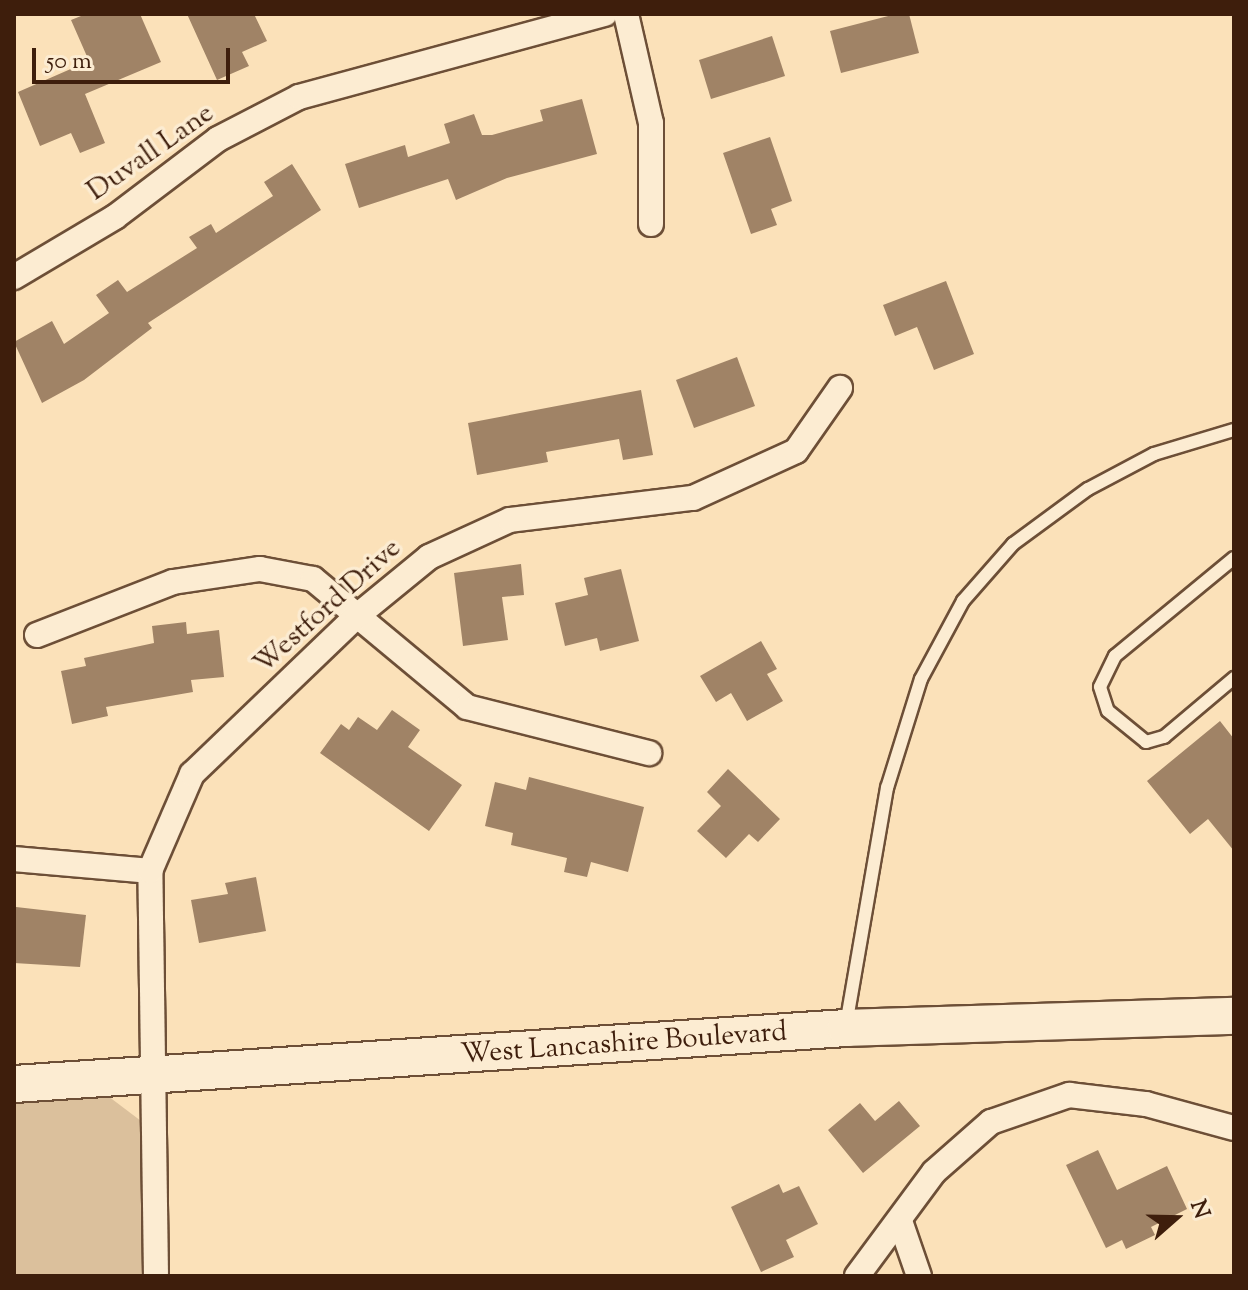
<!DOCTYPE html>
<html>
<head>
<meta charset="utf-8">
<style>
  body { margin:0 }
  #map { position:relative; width:1248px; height:1290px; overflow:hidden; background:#fbe1b9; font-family:"Sorts Mill Goudy",serif }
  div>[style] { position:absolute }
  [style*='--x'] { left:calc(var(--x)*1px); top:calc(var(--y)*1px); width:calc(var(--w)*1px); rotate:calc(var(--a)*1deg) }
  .green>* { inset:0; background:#dbc09c }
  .building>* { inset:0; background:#a08366 }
  .roads { filter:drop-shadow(2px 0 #6d4f37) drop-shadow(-2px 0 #6d4f37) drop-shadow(0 2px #6d4f37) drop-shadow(0 -2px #6d4f37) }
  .service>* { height:12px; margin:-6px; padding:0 6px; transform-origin:6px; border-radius:6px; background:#fcecd2 }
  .minor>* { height:24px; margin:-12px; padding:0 12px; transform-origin:12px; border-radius:12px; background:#fcecd2 }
  .secondary>* { height:36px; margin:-18px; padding:0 18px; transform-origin:18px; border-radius:18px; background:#fcecd2 }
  span { translate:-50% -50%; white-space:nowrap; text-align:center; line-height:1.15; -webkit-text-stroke:7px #fcecd2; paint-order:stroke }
  .street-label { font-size:28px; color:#3e1e0c }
  .frame { position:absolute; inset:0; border:16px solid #3e1e0c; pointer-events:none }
  .north { position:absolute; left:1136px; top:1178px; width:80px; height:80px; -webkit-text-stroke:6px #fcecd2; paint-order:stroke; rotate:70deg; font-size:22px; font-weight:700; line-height:32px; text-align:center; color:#3e1e0c }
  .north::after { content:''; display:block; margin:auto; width:28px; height:36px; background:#3e1e0c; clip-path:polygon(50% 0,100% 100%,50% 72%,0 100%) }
  .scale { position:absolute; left:32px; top:48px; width:198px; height:36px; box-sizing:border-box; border:4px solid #3e1e0c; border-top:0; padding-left:10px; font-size:24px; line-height:28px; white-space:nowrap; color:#3e1e0c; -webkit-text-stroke:6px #fcecd2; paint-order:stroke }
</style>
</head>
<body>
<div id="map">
  <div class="green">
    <i style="clip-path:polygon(104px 1093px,145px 1124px,152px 1276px,14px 1276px,14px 1103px)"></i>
  </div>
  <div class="building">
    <i style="clip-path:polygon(86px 14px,140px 14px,161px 62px,85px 94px,105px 143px,80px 153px,71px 133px,40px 146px,18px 92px,89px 61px,71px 20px)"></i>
    <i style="clip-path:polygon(187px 14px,254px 14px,267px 41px,242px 52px,249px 66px,217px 80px)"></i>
    <i style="clip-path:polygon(896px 14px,909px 14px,919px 53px,841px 73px,830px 31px)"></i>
    <i style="clip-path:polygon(772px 36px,785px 76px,711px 99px,699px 60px)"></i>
    <i style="clip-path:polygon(582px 99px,597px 154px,507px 178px,456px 200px,448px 179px,359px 208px,345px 164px,405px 145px,408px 157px,450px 143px,444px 124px,474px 114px,482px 135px,492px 135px,543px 121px,540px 110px)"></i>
    <i style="clip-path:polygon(770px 137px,792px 201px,771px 209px,777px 225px,751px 234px,723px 153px)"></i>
    <i style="clip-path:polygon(292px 164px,321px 210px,148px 323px,152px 328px,84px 380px,42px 403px,14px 342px,52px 321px,64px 344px,109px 313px,96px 295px,118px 280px,127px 292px,197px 248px,189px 237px,211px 224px,216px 233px,273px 196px,264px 182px)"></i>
    <i style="clip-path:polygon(946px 281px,974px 354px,934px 370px,917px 327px,895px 336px,883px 305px)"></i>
    <i style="clip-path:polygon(737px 357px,755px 406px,694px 428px,676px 380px)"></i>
    <i style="clip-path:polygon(641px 390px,653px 455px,623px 460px,619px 439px,546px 452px,548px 462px,477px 475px,468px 423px)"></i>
    <i style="clip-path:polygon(521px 564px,524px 595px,502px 597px,508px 640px,463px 646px,454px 573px)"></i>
    <i style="clip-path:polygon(621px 569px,639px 641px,600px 651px,597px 638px,565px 646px,555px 603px,588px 595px,584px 578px)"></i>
    <i style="clip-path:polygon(186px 622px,187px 634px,219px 630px,224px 677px,191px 680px,193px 692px,106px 707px,108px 716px,72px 724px,61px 671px,86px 666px,84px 658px,154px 643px,152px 626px)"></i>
    <i style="clip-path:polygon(761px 641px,777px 669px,767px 674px,783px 701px,747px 721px,731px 693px,716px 702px,700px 676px)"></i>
    <i style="clip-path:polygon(392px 710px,420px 730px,408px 747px,462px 785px,429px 831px,320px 753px,341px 724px,349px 730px,358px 717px,377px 730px)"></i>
    <i style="clip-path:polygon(1220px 721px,1234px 739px,1234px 851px,1208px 819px,1190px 834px,1147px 781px)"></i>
    <i style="clip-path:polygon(728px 769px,780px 819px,758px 842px,749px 834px,726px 858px,697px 831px,721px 806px,707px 792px)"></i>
    <i style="clip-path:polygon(529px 777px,644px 807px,628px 872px,591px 862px,587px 877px,564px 872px,567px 858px,511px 845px,513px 833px,485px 826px,495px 782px,526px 790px)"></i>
    <i style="clip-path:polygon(256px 877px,266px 931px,199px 943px,191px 900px,228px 894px,225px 883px)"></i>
    <i style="clip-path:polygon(16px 907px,86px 915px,80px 967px,14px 963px)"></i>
    <i style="clip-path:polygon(899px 1101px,920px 1126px,863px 1173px,828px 1130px,860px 1103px,875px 1121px)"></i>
    <i style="clip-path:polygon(1098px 1150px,1117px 1190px,1167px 1166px,1187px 1209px,1151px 1227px,1155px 1235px,1126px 1249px,1122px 1240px,1106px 1248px,1066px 1165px)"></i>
    <i style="clip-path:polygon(779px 1184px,783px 1193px,799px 1186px,818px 1224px,786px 1240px,794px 1257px,761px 1272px,731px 1207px)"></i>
  </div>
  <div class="roads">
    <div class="service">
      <i style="--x:1234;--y:558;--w:154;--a:140.5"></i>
      <i style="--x:1115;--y:656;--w:34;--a:116"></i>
      <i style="--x:1100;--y:687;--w:25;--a:72"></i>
      <i style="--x:1108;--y:711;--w:49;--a:39.2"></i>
      <i style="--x:1146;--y:742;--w:19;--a:-16"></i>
      <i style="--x:1164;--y:737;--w:92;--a:-40.1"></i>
      <i style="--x:846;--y:1025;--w:241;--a:-80.2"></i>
      <i style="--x:887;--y:788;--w:114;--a:-72.7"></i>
      <i style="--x:921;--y:679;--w:89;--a:-61.7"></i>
      <i style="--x:963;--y:601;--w:76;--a:-48.7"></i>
      <i style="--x:1013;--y:544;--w:93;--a:-36.3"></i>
      <i style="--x:1088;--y:489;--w:75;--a:-27.9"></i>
      <i style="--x:1154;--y:454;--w:84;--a:-16.7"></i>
    </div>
    <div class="minor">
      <i style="--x:626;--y:14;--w:112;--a:77.1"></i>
      <i style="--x:651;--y:123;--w:101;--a:90"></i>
      <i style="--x:14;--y:277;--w:117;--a:-30.7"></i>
      <i style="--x:115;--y:217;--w:129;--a:-37.1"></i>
      <i style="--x:218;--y:139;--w:91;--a:-27.4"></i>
      <i style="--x:299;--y:97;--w:317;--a:-15.2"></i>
      <i style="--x:37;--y:635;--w:146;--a:-21.3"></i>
      <i style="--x:173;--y:582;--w:88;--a:-8.5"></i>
      <i style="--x:260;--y:569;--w:54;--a:10.7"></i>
      <i style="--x:313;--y:579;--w:200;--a:39.7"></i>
      <i style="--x:467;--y:707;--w:188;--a:14.2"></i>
      <i style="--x:14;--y:859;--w:137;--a:5"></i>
      <i style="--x:900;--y:1221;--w:58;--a:70.9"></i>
      <i style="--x:156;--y:1276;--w:405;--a:-90.8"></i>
      <i style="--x:150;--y:871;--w:106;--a:-66.6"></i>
      <i style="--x:192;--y:774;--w:228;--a:-43.8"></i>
      <i style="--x:357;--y:616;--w:93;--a:-39.3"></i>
      <i style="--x:429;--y:557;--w:89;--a:-24.6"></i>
      <i style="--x:510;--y:520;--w:184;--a:-6.9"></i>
      <i style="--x:693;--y:498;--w:113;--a:-24.5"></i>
      <i style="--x:796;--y:451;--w:77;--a:-55.1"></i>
      <i style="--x:857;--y:1276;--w:129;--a:-53.5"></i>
      <i style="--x:934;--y:1172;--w:76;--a:-41.3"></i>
      <i style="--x:991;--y:1122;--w:83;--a:-19.1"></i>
      <i style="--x:1069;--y:1095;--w:78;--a:6.7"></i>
      <i style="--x:1146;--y:1104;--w:91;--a:15.3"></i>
    </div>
    <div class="secondary">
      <i style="--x:14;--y:1084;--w:834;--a:-3.85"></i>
      <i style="--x:846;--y:1028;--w:388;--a:-1.8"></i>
    </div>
  </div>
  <div class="street-label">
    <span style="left:151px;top:153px;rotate:-35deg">Duvall Lane</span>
    <span style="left:328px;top:607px;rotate:-42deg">Westford Drive</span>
    <span style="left:624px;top:1044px;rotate:-4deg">West Lancashire Boulevard</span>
  </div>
  <div class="frame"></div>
  <div class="north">N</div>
  <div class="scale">50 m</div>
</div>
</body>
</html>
